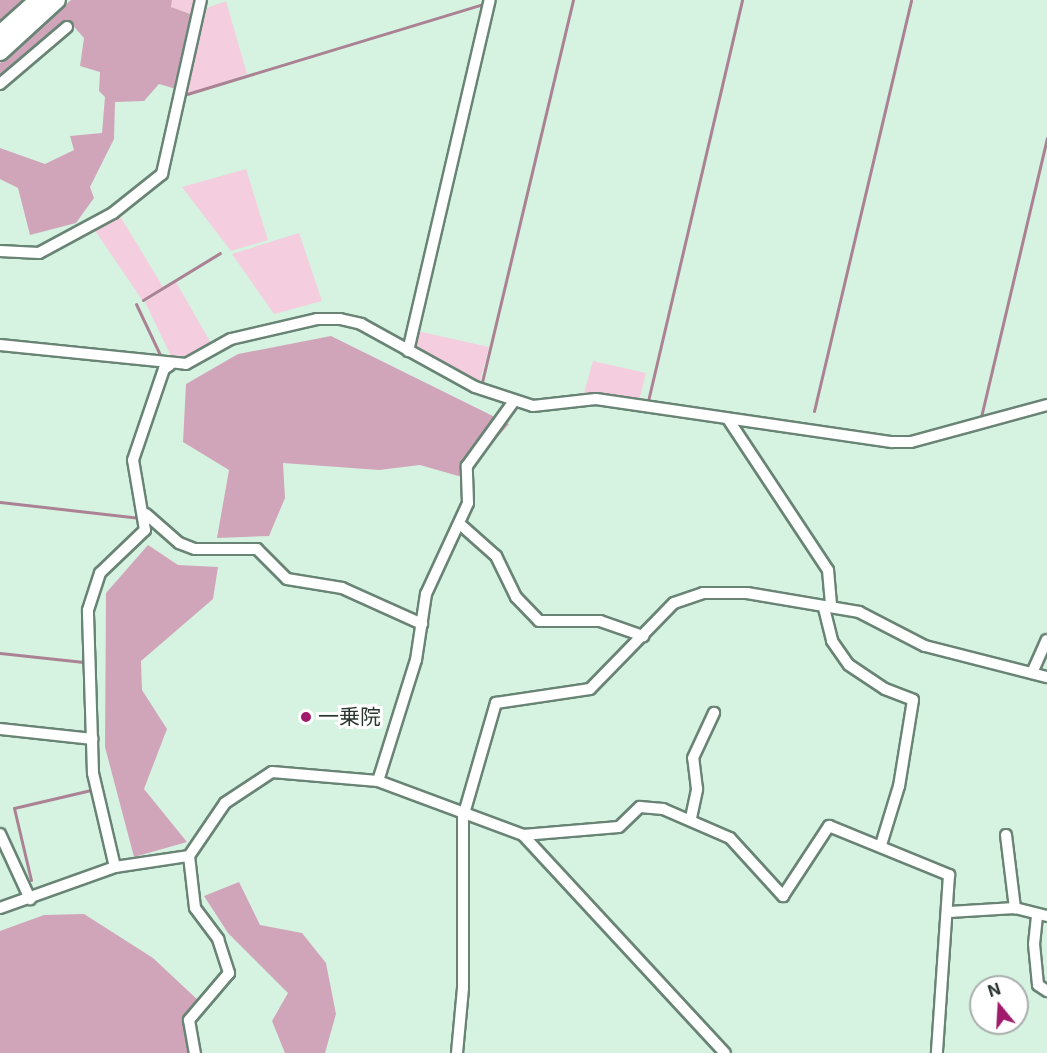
<!DOCTYPE html>
<html>
<head>
<meta charset="utf-8">
<style>
  body { margin:0 }
  #map { position:relative; width:1047px; height:1053px; overflow:hidden; background:#d6f3e2; font-family:Inter,"Noto Sans JP",sans-serif }
  div>[style] { position:absolute }
  [style*='--x'] { left:calc(var(--x)*1px); top:calc(var(--y)*1px); width:calc(var(--w)*1px); rotate:calc(var(--a)*1deg) }
  .green>* { inset:0; background:#f4cdde }
  .forest>* { inset:0; background:#d1a5b9 }
  .stream>* { height:3px; margin:-1.5px; padding:0 1.5px; transform-origin:1.5px; border-radius:1.5px; background:#ab8194 }
  .roads { filter:drop-shadow(2px 0 #698475) drop-shadow(-2px 0 #698475) drop-shadow(0 2px #698475) drop-shadow(0 -2px #698475) }
  .minor>* { height:10px; margin:-5px; padding:0 5px; transform-origin:5px; border-radius:5px; background:#fff }
  .primary>* { height:16px; margin:-8px; padding:0 8px; transform-origin:8px; border-radius:8px; background:#fff }
  .dots>* { width:16px; height:16px; translate:-50% -50%; box-sizing:border-box; border:3px solid #fff; border-radius:50% }
  span { translate:-50% -50%; white-space:nowrap; text-align:center; line-height:1.15; -webkit-text-stroke:6px #fff; paint-order:stroke }
  .poi-label { font-size:21px; color:#2a352f }
  .left { translate:0 -50%; text-align:left }
  .north { position:absolute; left:969px; top:975px; width:60px; height:60px; box-sizing:border-box; background:#fff; border:2px solid #aaaeac; border-radius:50%; rotate:342deg; font-size:16px; font-weight:700; line-height:24px; text-align:center; color:#2a352f }
  .north::after { content:''; display:block; margin:auto; width:21px; height:27px; background:#a01b6b; clip-path:polygon(50% 0,100% 100%,50% 72%,0 100%) }
</style>
</head>
<body>
<div id="map">
  <div class="green">
    <i style="clip-path:polygon(172px 0,197px 0,193px 15px,171px 7px)"></i>
    <i style="clip-path:polygon(226px 1px,247px 74px,185px 95px,207px 8px)"></i>
    <i style="clip-path:polygon(246px 169px,268px 240px,231px 251px,182px 187px)"></i>
    <i style="clip-path:polygon(120px 216px,163px 287px,142px 300px,94px 229px)"></i>
    <i style="clip-path:polygon(299px 233px,322px 301px,274px 314px,232px 254px)"></i>
    <i style="clip-path:polygon(176px 282px,212px 345px,183px 360px,172px 358px,145px 302px)"></i>
    <i style="clip-path:polygon(417px 331px,489px 347px,480px 381px,414px 346px)"></i>
    <i style="clip-path:polygon(593px 361px,646px 373px,639px 401px,584px 393px)"></i>
  </div>
  <div class="forest">
    <i style="clip-path:polygon(0 0,23px 0,0 20px)"></i>
    <i style="clip-path:polygon(71px 0,172px 0,171px 7px,193px 15px,176px 89px,159px 84px,144px 101px,115px 102px,114px 139px,90px 187px,94px 198px,76px 223px,30px 235px,18px 188px,0 179px,0 148px,45px 164px,74px 150px,70px 136px,102px 133px,105px 97px,99px 91px,100px 72px,80px 66px,84px 38px,68px 20px,0 80px,0 63px)"></i>
    <i style="clip-path:polygon(331px 336px,509px 424px,462px 477px,420px 465px,379px 470px,283px 463px,285px 498px,269px 536px,217px 538px,229px 470px,183px 442px,186px 384px,238px 354px)"></i>
    <i style="clip-path:polygon(148px 545px,178px 565px,218px 567px,213px 599px,141px 661px,142px 690px,167px 729px,144px 789px,187px 842px,134px 857px,105px 747px,106px 593px)"></i>
    <i style="clip-path:polygon(239px 882px,260px 925px,302px 933px,326px 963px,336px 1014px,325px 1053px,285px 1053px,272px 1021px,288px 993px,228px 933px,204px 896px)"></i>
    <i style="clip-path:polygon(84px 914px,153px 958px,200px 1002px,189px 1020px,195px 1053px,0 1053px,0 931px,44px 915px)"></i>
  </div>
  <div class="stream">
    <i style="--x:187;--y:94;--w:310;--a:-16.9"></i>
    <i style="--x:143;--y:300;--w:90;--a:-31.4"></i>
    <i style="--x:136;--y:304;--w:61;--a:64.7"></i>
    <i style="--x:482;--y:382;--w:393;--a:-76.6"></i>
    <i style="--x:648;--y:401;--w:412;--a:-76.8"></i>
    <i style="--x:814;--y:411;--w:422;--a:-76.7"></i>
    <i style="--x:981;--y:417;--w:287;--a:-76.7"></i>
    <i style="--x:0;--y:502;--w:141;--a:6.5"></i>
    <i style="--x:0;--y:653;--w:84;--a:6.1"></i>
    <i style="--x:31;--y:880;--w:74;--a:-103.3"></i>
    <i style="--x:14;--y:808;--w:79;--a:-13.2"></i>
  </div>
  <div class="roads">
    <div class="minor">
      <i style="--x:0;--y:84;--w:88;--a:-40.4"></i>
      <i style="--x:0;--y:251;--w:39;--a:3"></i>
      <i style="--x:39;--y:253;--w:84;--a:-28.4"></i>
      <i style="--x:113;--y:213;--w:63;--a:-38.5"></i>
      <i style="--x:162;--y:174;--w:178;--a:-77.4"></i>
      <i style="--x:0;--y:345;--w:187;--a:5.8"></i>
      <i style="--x:186;--y:364;--w:51;--a:-29.1"></i>
      <i style="--x:231;--y:339;--w:88;--a:-13.1"></i>
      <i style="--x:317;--y:319;--w:23;--a:0"></i>
      <i style="--x:340;--y:319;--w:22;--a:13"></i>
      <i style="--x:361;--y:324;--w:130;--a:28.9"></i>
      <i style="--x:475;--y:387;--w:61;--a:18.1"></i>
      <i style="--x:533;--y:406;--w:63;--a:-6.3"></i>
      <i style="--x:596;--y:399;--w:299;--a:8.3"></i>
      <i style="--x:892;--y:442;--w:19;--a:0"></i>
      <i style="--x:911;--y:442;--w:141;--a:-15.2"></i>
      <i style="--x:408;--y:351;--w:360;--a:-76.9"></i>
      <i style="--x:728;--y:419;--w:181;--a:56.5"></i>
      <i style="--x:828;--y:570;--w:37;--a:85"></i>
      <i style="--x:146;--y:514;--w:44;--a:41.3"></i>
      <i style="--x:179;--y:543;--w:17;--a:21"></i>
      <i style="--x:195;--y:549;--w:62;--a:0"></i>
      <i style="--x:257;--y:549;--w:42;--a:45"></i>
      <i style="--x:287;--y:579;--w:56;--a:9.3"></i>
      <i style="--x:342;--y:588;--w:88;--a:24.2"></i>
      <i style="--x:461;--y:525;--w:47;--a:41.5"></i>
      <i style="--x:496;--y:556;--w:46;--a:64"></i>
      <i style="--x:516;--y:597;--w:33;--a:46"></i>
      <i style="--x:539;--y:621;--w:61;--a:0"></i>
      <i style="--x:600;--y:621;--w:46;--a:19.2"></i>
      <i style="--x:824;--y:608;--w:34;--a:76"></i>
      <i style="--x:832;--y:641;--w:29;--a:55"></i>
      <i style="--x:849;--y:665;--w:43;--a:33.7"></i>
      <i style="--x:885;--y:689;--w:30;--a:21"></i>
      <i style="--x:913;--y:700;--w:87;--a:99.2"></i>
      <i style="--x:899;--y:786;--w:62;--a:107"></i>
      <i style="--x:1032;--y:673;--w:36;--a:-66"></i>
      <i style="--x:0;--y:729;--w:93;--a:6.2"></i>
      <i style="--x:378;--y:781;--w:127;--a:-72.6"></i>
      <i style="--x:416;--y:660;--w:67;--a:-81.4"></i>
      <i style="--x:426;--y:594;--w:100;--a:-65.2"></i>
      <i style="--x:468;--y:503;--w:37;--a:-92"></i>
      <i style="--x:467;--y:466;--w:80;--a:-54.1"></i>
      <i style="--x:691;--y:818;--w:30;--a:-78"></i>
      <i style="--x:697;--y:789;--w:31;--a:-97"></i>
      <i style="--x:693;--y:758;--w:50;--a:-65"></i>
      <i style="--x:0;--y:834;--w:72;--a:65.2"></i>
      <i style="--x:523;--y:835;--w:96;--a:-4.8"></i>
      <i style="--x:619;--y:827;--w:29;--a:-44"></i>
      <i style="--x:640;--y:807;--w:23;--a:5"></i>
      <i style="--x:663;--y:809;--w:73;--a:23.4"></i>
      <i style="--x:730;--y:838;--w:79;--a:47.6"></i>
      <i style="--x:783;--y:896;--w:84;--a:-56.7"></i>
      <i style="--x:829;--y:826;--w:130;--a:22.2"></i>
      <i style="--x:949;--y:875;--w:178;--a:93.9"></i>
      <i style="--x:1006;--y:835;--w:74;--a:83"></i>
      <i style="--x:189;--y:856;--w:52;--a:83.4"></i>
      <i style="--x:195;--y:908;--w:39;--a:53"></i>
      <i style="--x:218;--y:939;--w:36;--a:72"></i>
      <i style="--x:229;--y:973;--w:62;--a:130.4"></i>
      <i style="--x:189;--y:1020;--w:34;--a:80"></i>
      <i style="--x:115;--y:867;--w:97;--a:-103.2"></i>
      <i style="--x:93;--y:773;--w:163;--a:-91.8"></i>
      <i style="--x:88;--y:610;--w:39;--a:-72"></i>
      <i style="--x:100;--y:573;--w:62;--a:-43.7"></i>
      <i style="--x:145;--y:530;--w:71;--a:-99.7"></i>
      <i style="--x:133;--y:460;--w:96;--a:-71.2"></i>
      <i style="--x:164;--y:369;--w:7;--a:-34"></i>
      <i style="--x:0;--y:908;--w:122;--a:-19.6"></i>
      <i style="--x:115;--y:867;--w:75;--a:-8.5"></i>
      <i style="--x:189;--y:856;--w:64;--a:-55.8"></i>
      <i style="--x:225;--y:803;--w:56;--a:-33.4"></i>
      <i style="--x:272;--y:772;--w:106;--a:4.9"></i>
      <i style="--x:378;--y:781;--w:155;--a:20.4"></i>
      <i style="--x:523;--y:835;--w:297;--a:47.2"></i>
      <i style="--x:949;--y:912;--w:66;--a:-3.5"></i>
      <i style="--x:1015;--y:908;--w:33;--a:14"></i>
      <i style="--x:1037;--y:916;--w:28;--a:96"></i>
      <i style="--x:1034;--y:944;--w:41;--a:84.4"></i>
      <i style="--x:1038;--y:985;--w:11;--a:34"></i>
      <i style="--x:457;--y:1053;--w:65;--a:-84.7"></i>
      <i style="--x:463;--y:988;--w:171;--a:-90"></i>
      <i style="--x:463;--y:817;--w:119;--a:-73.9"></i>
      <i style="--x:496;--y:703;--w:95;--a:-8.5"></i>
      <i style="--x:590;--y:689;--w:120;--a:-45.7"></i>
      <i style="--x:674;--y:603;--w:31;--a:-19"></i>
      <i style="--x:703;--y:593;--w:44;--a:0"></i>
      <i style="--x:747;--y:593;--w:114;--a:9.6"></i>
      <i style="--x:859;--y:612;--w:74;--a:27.3"></i>
      <i style="--x:925;--y:646;--w:126;--a:14.3"></i>
    </div>
    <div class="primary">
      <i style="--x:0;--y:34;--w:51;--a:-41.8"></i>
      <i style="--x:0;--y:52;--w:77;--a:-42.4"></i>
    </div>
  </div>
  <div class="dots">
    <i style="left:306px;top:717px;background:#a01b6b"></i>
  </div>
  <div class="poi-label">
    <span class="left" style="left:318px;top:717px">一乗院</span>
  </div>
  <div class="north">N</div>
</div>
</body>
</html>
